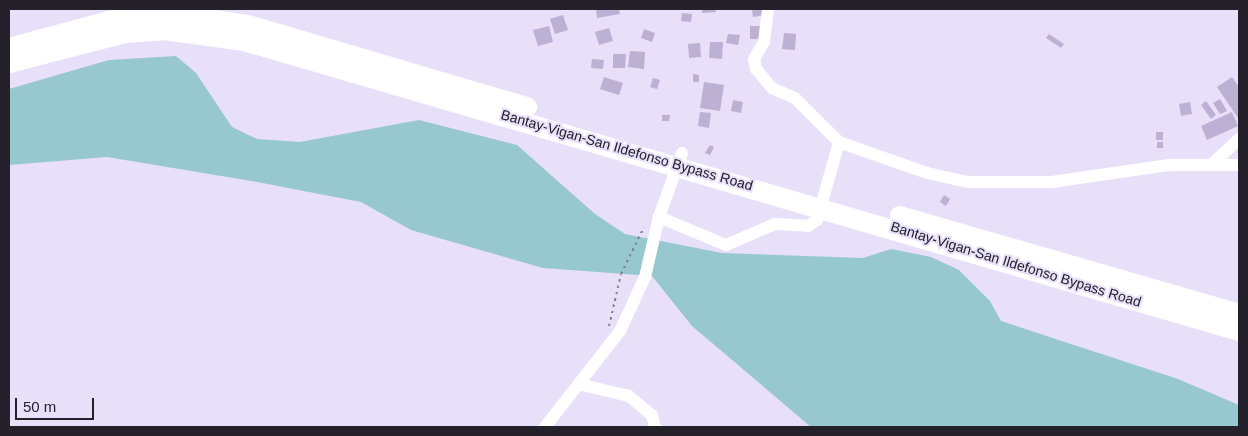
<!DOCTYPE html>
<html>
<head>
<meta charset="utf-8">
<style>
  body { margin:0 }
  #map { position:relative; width:1248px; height:436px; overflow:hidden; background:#e8dff9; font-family:Helvetica,sans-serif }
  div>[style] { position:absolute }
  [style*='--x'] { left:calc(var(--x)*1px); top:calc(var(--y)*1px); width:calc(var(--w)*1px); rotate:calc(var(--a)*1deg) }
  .water>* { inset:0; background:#97c7cf }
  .building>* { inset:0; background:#bcb0d3 }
  .path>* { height:2px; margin-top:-1px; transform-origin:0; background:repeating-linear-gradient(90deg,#847e90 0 2.5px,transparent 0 6.5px) }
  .street>* { height:12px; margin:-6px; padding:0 6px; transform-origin:6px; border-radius:6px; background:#fff }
  .primary>* { height:20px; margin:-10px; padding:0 10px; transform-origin:10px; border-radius:10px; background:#fff }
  span { translate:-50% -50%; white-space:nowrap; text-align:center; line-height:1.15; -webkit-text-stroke:4px #e8dff9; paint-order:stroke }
  .street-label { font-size:14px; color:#24212a }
  .frame { position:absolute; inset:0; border:10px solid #24212a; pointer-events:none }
  .scale { position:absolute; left:15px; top:398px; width:79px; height:22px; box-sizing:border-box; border:2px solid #24212a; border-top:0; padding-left:6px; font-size:15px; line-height:18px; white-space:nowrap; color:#24212a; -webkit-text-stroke:4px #e8dff9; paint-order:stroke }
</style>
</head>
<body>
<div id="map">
  <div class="water">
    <i style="clip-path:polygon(176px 56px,196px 73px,232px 127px,257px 139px,300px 142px,419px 120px,517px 145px,595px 214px,625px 234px,722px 253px,863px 258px,891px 249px,931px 257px,959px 270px,990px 301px,1001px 321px,1178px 379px,1239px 405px,1239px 427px,811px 427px,692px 326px,652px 276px,543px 268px,411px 230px,361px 202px,257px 182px,107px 157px,9px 165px,9px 89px,109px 60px)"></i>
  </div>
  <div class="building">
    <i style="clip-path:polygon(596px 9px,619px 9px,620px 14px,597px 18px)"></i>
    <i style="clip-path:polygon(702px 9px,715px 9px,716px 12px,702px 13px)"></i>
    <i style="clip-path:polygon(752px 9px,765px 9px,766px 15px,753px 17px)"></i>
    <i style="clip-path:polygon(682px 13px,692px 14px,691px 22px,681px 21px)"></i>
    <i style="clip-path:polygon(563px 15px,568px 30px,555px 34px,550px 19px)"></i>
    <i style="clip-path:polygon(549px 26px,553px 42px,538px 46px,533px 30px)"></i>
    <i style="clip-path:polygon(750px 26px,760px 26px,759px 39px,750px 39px)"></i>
    <i style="clip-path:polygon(609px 28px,613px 41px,599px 45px,595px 32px)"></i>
    <i style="clip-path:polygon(644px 29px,655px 33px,652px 42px,641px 38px)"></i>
    <i style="clip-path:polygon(784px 33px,796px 34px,795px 50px,782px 49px)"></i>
    <i style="clip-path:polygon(728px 34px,740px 35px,738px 45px,726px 43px)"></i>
    <i style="clip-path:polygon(1049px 34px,1064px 44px,1061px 48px,1046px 38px)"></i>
    <i style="clip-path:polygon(710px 42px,723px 42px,722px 59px,709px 58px)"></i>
    <i style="clip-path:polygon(700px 43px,701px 57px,689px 58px,688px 44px)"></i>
    <i style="clip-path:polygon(630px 51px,645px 52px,644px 69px,628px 67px)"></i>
    <i style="clip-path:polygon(613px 54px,626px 54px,625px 68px,613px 68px)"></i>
    <i style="clip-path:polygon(592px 59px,604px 60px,603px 69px,591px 68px)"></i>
    <i style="clip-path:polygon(693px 74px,699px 75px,699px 82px,693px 82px)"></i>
    <i style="clip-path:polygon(604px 77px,623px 83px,619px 95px,600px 89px)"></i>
    <i style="clip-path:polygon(1232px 77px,1239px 87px,1238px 118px,1217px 87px)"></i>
    <i style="clip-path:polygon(653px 78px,660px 80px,657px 89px,650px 87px)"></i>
    <i style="clip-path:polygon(704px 82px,724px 85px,720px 111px,700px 108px)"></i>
    <i style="clip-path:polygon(1220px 99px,1227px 111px,1220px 114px,1213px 103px)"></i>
    <i style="clip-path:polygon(733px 100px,743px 102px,741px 113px,731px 111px)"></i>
    <i style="clip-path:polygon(1206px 101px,1216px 115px,1211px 119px,1201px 105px)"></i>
    <i style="clip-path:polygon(1190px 102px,1192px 114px,1181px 116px,1179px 104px)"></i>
    <i style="clip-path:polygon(700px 112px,711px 113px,709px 128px,698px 126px)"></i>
    <i style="clip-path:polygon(1232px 112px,1238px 126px,1207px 140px,1201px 126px)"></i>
    <i style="clip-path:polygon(662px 115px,670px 115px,669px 121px,662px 121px)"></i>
    <i style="clip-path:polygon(1156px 132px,1163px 132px,1163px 140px,1156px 140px)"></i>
    <i style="clip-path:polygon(1157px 142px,1163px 142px,1163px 148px,1157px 148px)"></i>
    <i style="clip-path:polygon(710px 145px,714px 147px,710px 155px,705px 153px)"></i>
    <i style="clip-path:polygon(944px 195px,950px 199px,946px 206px,940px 202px)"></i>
  </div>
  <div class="path">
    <i style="--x:609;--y:326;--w:53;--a:-77"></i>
    <i style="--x:621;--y:274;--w:52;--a:-63.9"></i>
  </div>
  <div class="street">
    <i style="--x:839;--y:142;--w:93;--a:19.4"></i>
    <i style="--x:927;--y:173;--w:42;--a:12.4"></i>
    <i style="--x:968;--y:182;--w:84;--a:0"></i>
    <i style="--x:1052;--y:182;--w:118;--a:-8.3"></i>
    <i style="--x:1169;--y:165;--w:70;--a:0"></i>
    <i style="--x:1211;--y:165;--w:38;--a:-43"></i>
    <i style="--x:659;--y:217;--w:73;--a:22.7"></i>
    <i style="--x:726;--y:245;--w:53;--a:-23.2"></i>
    <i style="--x:775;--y:224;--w:33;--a:3"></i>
    <i style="--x:808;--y:226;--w:11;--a:-34"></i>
    <i style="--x:817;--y:220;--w:81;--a:-74.2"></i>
    <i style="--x:839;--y:142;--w:62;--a:-135"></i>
    <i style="--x:795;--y:98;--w:25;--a:-157"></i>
    <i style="--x:772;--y:88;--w:25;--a:-130"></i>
    <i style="--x:756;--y:69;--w:10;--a:-101"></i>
    <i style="--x:754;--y:59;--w:20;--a:-60"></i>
    <i style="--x:764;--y:42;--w:33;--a:-83"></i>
    <i style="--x:582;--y:385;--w:48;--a:13.2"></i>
    <i style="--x:629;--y:396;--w:30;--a:40"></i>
    <i style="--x:652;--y:415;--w:12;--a:76"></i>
    <i style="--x:545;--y:427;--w:122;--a:-52"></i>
    <i style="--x:620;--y:331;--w:60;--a:-65.2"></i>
    <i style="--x:645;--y:277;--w:62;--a:-76.9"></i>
    <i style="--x:659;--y:217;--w:68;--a:-70.2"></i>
  </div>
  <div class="primary">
    <i style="--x:9;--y:48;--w:119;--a:-15.1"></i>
    <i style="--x:124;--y:17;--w:85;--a:1.3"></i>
    <i style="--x:209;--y:19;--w:39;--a:9"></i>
    <i style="--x:248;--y:25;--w:291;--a:16.4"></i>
    <i style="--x:9;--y:63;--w:120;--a:-14.5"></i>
    <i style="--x:125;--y:33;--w:39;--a:-4"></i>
    <i style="--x:164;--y:30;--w:81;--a:7.8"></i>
    <i style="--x:244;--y:41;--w:1036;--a:16.25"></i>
    <i style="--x:900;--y:216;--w:353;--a:16.1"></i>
  </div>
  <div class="street-label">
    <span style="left:627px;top:150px;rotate:16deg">Bantay-Vigan-San Ildefonso Bypass Road</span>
    <span style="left:1016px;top:264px;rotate:17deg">Bantay-Vigan-San Ildefonso Bypass Road</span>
  </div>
  <div class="frame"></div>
  <div class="scale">50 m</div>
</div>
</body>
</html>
